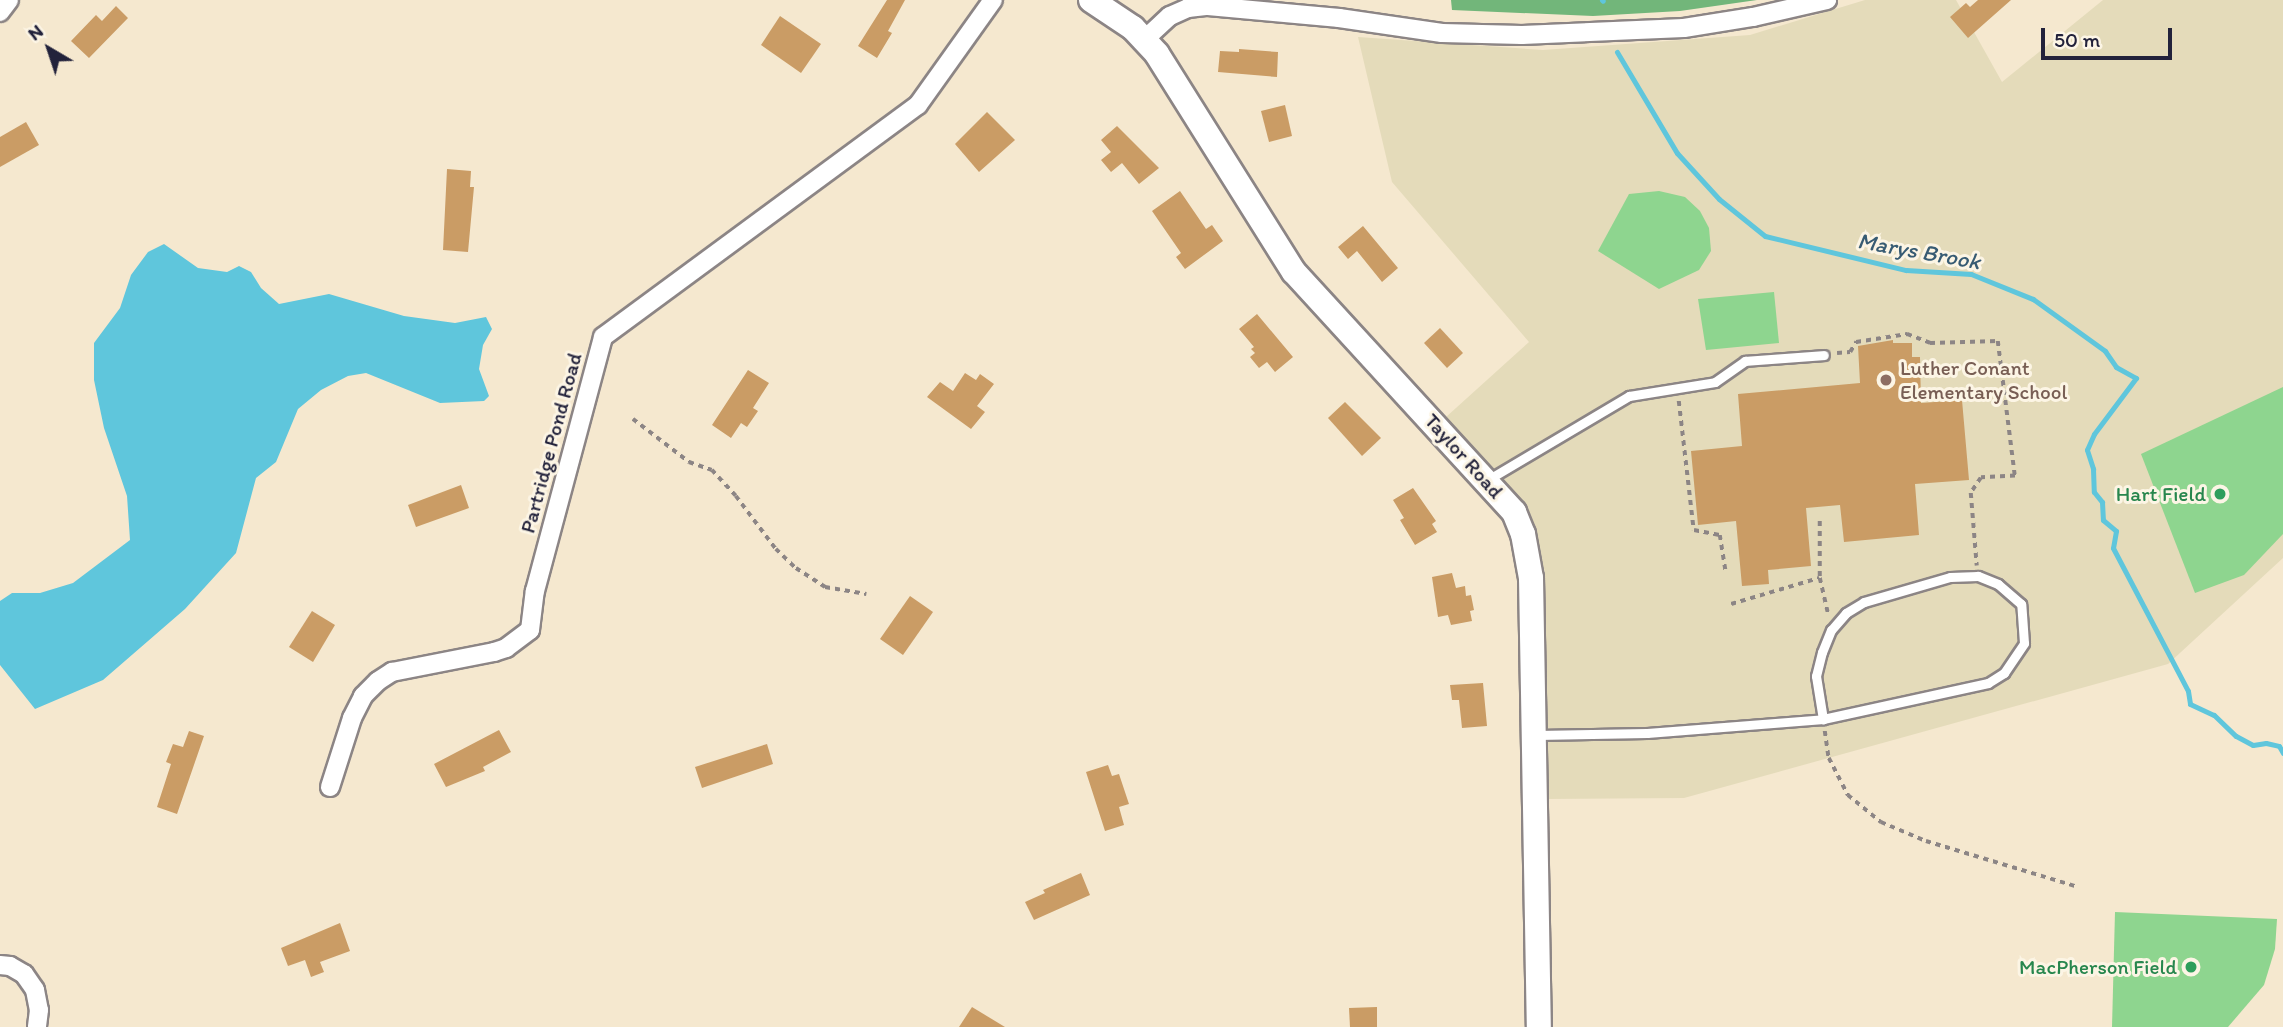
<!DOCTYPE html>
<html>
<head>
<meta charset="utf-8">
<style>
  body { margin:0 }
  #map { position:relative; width:2283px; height:1027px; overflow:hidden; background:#f5e8cf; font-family:Itim,sans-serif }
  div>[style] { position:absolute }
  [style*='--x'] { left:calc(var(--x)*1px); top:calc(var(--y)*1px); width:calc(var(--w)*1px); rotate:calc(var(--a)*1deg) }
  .built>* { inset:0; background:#e4dbba }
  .green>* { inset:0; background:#8ed58f }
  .forest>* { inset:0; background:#72b67a }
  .water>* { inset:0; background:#5fc6dc }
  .stream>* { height:5px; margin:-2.5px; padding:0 2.5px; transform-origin:2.5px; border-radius:2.5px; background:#5fc6dc }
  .building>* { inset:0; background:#ca9c65 }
  .path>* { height:3.5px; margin-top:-1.75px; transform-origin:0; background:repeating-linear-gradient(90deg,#8c8585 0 5px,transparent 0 10px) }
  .roads { filter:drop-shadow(2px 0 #8c8585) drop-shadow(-2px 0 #8c8585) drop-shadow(0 2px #8c8585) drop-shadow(0 -2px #8c8585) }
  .lane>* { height:9px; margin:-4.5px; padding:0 4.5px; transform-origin:4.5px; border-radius:4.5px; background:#fff }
  .street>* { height:18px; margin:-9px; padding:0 9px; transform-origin:9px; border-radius:9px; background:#fff }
  .secondary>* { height:24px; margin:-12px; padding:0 12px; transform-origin:12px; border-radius:12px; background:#fff }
  .dots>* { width:19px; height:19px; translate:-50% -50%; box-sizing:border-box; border:4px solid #fcf5e5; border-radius:50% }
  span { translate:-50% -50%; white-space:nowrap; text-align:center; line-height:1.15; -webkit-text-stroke:6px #fcf5e5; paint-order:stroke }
  .education-label { font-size:21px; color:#785e54 }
  .left { translate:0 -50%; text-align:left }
  .street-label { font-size:21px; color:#22223b }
  .leisure-label { font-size:21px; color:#27864d }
  .right { translate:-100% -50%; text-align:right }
  .water-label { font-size:23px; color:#375b73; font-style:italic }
  .north { position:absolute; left:14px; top:14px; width:70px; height:70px; -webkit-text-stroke:5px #fcf5e5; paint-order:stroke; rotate:321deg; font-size:19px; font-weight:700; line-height:28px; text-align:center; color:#22223b }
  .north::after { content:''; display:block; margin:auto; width:24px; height:32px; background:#22223b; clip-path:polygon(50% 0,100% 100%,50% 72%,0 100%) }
  .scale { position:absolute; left:2041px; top:28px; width:131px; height:32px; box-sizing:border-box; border:4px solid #22223b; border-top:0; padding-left:9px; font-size:21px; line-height:24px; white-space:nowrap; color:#22223b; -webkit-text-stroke:5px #fcf5e5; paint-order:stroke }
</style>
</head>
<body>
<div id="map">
  <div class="built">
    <i style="clip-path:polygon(1865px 0,1956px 0,2002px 82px,2103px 0,2283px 0,2283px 558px,2168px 664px,1684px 798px,1546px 799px,1545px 572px,1536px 541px,1446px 417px,1529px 342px,1392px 182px,1358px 37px,1543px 50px,1750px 35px)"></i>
  </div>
  <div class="green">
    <i style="clip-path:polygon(1659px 191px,1685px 197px,1700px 211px,1709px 228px,1711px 251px,1699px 270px,1659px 289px,1598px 251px,1629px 194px)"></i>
    <i style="clip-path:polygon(1774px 292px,1779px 343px,1706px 350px,1698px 299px)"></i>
    <i style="clip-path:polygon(2283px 387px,2283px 534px,2244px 575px,2195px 593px,2141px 454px)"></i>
    <i style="clip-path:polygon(2115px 912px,2277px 919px,2275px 949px,2264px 985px,2228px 1027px,2112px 1027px)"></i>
  </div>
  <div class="forest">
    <i style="clip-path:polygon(1451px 0,1757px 0,1680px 11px,1593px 16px,1452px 10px)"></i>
  </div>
  <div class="water">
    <i style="clip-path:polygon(164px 244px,198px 268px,227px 272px,239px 266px,251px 272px,261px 288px,279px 304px,329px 294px,404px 316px,455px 323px,486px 317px,492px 329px,483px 345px,479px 369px,489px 396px,484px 401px,440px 403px,366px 373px,348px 376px,321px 390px,298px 409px,276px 462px,256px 478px,236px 553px,185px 609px,103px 680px,35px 709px,0 665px,0 601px,12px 593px,40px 593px,73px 583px,130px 540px,127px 496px,104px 428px,94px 380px,94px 343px,120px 308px,131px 275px,148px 252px)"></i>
  </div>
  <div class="stream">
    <i style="--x:1602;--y:0;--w:1;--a:45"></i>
    <i style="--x:1617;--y:52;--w:117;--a:59.3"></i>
    <i style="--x:1677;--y:153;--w:62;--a:47.6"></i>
    <i style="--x:1719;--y:199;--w:59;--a:38.8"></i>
    <i style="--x:1765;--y:236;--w:145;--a:13.6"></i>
    <i style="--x:1906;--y:270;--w:65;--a:3.5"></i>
    <i style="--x:1971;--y:274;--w:67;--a:22"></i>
    <i style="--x:2033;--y:299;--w:89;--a:35.8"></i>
    <i style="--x:2105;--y:351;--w:19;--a:55"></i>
    <i style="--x:2116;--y:367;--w:23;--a:29"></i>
    <i style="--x:2136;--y:378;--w:70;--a:126.9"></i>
    <i style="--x:2094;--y:434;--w:17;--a:114"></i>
    <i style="--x:2087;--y:450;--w:20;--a:72"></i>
    <i style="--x:2093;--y:469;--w:23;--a:88"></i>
    <i style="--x:2094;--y:492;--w:13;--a:51"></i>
    <i style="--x:2102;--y:502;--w:18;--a:87"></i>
    <i style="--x:2103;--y:520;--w:17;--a:40"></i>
    <i style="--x:2116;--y:531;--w:17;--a:100"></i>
    <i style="--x:2113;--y:548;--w:161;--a:62.3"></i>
    <i style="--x:2188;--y:691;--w:13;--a:81"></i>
    <i style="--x:2190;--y:704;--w:26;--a:25"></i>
    <i style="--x:2214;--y:715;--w:30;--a:44"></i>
    <i style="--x:2236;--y:736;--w:19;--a:28"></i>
    <i style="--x:2253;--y:745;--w:13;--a:-9"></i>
    <i style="--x:2266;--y:743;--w:13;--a:13"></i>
    <i style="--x:2279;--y:746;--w:8;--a:60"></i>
  </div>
  <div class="building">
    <i style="clip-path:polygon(887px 0,905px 0,888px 31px,892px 33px,877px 58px,858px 46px)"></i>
    <i style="clip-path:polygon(1978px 0,2011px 0,1968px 38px,1950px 17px,1966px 3px,1970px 7px)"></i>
    <i style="clip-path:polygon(116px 6px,128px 18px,89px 58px,71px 41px,96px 15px,102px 21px)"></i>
    <i style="clip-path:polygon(780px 16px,821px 44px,801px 73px,761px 45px)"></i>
    <i style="clip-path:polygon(1239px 49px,1278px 52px,1277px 77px,1218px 72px,1220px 51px,1239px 52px)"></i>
    <i style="clip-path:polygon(1285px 105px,1292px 136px,1269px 142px,1261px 111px)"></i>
    <i style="clip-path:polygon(987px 112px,1015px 140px,979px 172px,955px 144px)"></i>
    <i style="clip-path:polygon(26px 122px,39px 145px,0 167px,0 137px)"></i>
    <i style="clip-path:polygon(1117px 126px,1159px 168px,1139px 184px,1122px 163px,1111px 172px,1101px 160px,1111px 152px,1101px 140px)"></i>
    <i style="clip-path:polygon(447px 169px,471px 171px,470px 187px,474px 187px,468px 252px,443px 250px)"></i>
    <i style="clip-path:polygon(1180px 191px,1206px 229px,1212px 225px,1223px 241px,1185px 269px,1176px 257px,1181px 253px,1152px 211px)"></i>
    <i style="clip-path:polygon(1363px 226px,1398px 268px,1382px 282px,1357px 251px,1348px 259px,1338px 247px)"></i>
    <i style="clip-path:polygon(1257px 314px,1293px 357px,1275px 372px,1267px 362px,1259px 368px,1250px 357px,1255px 353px,1251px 349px,1254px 347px,1239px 329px)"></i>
    <i style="clip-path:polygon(1440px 328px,1463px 353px,1447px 368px,1424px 343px)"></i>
    <i style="clip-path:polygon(1893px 340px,1893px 343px,1912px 343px,1912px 357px,1920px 357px,1921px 403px,1962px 400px,1969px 480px,1915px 484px,1919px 535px,1844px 542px,1840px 505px,1806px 508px,1811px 566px,1768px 570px,1769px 584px,1742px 586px,1736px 521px,1698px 525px,1691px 451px,1742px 446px,1738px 394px,1860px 383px,1858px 346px)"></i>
    <i style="clip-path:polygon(748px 370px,769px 383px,753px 408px,758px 411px,747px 427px,741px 423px,731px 438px,712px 425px)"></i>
    <i style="clip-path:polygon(965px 373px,976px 380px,980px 374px,994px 384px,977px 406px,985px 412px,971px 429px,927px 397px,940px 382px,953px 391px)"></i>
    <i style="clip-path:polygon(1345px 402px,1381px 438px,1362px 456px,1328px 418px)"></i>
    <i style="clip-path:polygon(461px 485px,469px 508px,416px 527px,408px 505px)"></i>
    <i style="clip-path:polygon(1413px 488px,1436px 521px,1432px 524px,1437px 532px,1415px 545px,1400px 520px,1404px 518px,1393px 500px)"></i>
    <i style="clip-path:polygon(1452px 573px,1456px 588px,1465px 586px,1466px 596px,1471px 595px,1474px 610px,1470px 611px,1472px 621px,1451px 625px,1448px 615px,1438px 617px,1432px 577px)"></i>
    <i style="clip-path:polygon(910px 596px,933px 612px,903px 655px,880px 639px)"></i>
    <i style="clip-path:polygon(312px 611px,335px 625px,313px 662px,289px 647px)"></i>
    <i style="clip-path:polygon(1483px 683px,1487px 726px,1462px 728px,1459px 700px,1452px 700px,1450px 685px)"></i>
    <i style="clip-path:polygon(499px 730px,511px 752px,483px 767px,485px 771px,446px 787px,434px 764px)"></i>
    <i style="clip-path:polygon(189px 731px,204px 736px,177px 814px,157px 807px,171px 764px,166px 762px,173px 744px,183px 747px)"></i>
    <i style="clip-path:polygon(767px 744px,773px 764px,702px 788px,695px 767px)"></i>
    <i style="clip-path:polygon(1108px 765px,1112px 776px,1119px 774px,1129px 804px,1119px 807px,1124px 825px,1105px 831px,1086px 772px)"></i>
    <i style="clip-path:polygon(1081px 873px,1090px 895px,1034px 920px,1025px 902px,1045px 893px,1043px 890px)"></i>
    <i style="clip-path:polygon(340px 923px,350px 951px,320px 962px,324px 972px,311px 977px,305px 960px,288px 966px,281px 948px)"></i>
    <i style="clip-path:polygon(972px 1007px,1005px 1027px,959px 1027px)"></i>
    <i style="clip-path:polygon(1377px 1007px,1377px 1027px,1350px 1027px,1349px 1008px)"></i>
  </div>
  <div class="path">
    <i style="--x:1837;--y:353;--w:13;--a:-4"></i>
    <i style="--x:1850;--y:352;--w:12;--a:-59"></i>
    <i style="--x:1856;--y:342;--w:52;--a:-8.9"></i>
    <i style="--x:1907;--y:334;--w:25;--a:21"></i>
    <i style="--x:1930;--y:343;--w:68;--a:-1.7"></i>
    <i style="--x:1998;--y:341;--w:136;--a:82.8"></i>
    <i style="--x:2015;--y:476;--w:34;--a:177"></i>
    <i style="--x:1981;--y:478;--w:18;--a:124"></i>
    <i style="--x:1971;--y:493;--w:73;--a:85.3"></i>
    <i style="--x:1679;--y:401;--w:130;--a:83.4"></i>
    <i style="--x:1694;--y:530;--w:26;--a:11"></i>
    <i style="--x:1720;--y:535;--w:36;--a:81"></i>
    <i style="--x:633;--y:419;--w:71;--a:37.5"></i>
    <i style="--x:689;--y:462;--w:24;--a:19"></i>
    <i style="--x:712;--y:470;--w:35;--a:47"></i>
    <i style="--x:736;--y:496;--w:66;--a:53"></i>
    <i style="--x:776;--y:549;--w:28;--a:44"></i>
    <i style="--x:796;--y:568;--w:35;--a:33"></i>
    <i style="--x:825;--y:587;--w:42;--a:9.7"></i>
    <i style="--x:1820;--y:521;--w:57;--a:90"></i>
    <i style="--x:1820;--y:578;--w:37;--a:77"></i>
    <i style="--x:1731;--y:604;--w:92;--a:-16.5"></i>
    <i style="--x:1825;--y:731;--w:27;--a:82"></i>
    <i style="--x:1829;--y:758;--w:42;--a:62.8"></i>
    <i style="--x:1848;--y:795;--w:43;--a:39.3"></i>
    <i style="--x:1881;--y:822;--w:49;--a:22.9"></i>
    <i style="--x:1926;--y:841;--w:156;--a:16.8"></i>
  </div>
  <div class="roads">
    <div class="lane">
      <i style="--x:1489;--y:479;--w:163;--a:-30.7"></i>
      <i style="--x:1629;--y:396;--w:87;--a:-9.2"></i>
      <i style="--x:1715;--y:382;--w:37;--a:-35"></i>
      <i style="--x:1745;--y:361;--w:79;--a:-4.3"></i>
      <i style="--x:1537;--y:735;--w:110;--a:-1"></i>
      <i style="--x:1647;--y:733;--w:177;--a:-4.5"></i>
      <i style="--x:1823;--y:719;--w:169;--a:-12.3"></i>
      <i style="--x:1988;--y:683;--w:19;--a:-32"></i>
      <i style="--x:2004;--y:673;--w:36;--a:-56"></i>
      <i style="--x:2024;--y:643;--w:39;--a:-94"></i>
      <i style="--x:2021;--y:604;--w:30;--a:-139"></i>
      <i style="--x:1998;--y:584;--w:22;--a:-158"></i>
      <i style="--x:1978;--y:576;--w:28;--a:178"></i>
      <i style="--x:1950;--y:577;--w:90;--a:163.8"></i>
      <i style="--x:1864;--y:602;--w:21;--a:149"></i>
      <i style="--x:1846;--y:613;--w:23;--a:131"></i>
      <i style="--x:1831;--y:630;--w:24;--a:112"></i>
      <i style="--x:1822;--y:652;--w:25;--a:104"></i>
      <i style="--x:1816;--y:676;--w:44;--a:80.8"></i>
    </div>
    <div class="street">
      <i style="--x:0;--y:12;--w:15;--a:-53"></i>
      <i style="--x:1144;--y:40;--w:35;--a:-43"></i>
      <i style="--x:1170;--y:16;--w:20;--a:-24"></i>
      <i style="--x:1188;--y:8;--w:20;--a:-6"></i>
      <i style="--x:1208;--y:6;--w:132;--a:5.2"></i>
      <i style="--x:1339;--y:18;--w:104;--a:8.3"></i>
      <i style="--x:1442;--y:33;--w:80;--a:1.4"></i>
      <i style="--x:1522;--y:35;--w:162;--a:-2.5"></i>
      <i style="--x:1684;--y:28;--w:70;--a:-9.1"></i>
      <i style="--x:1753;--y:17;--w:76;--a:-12.9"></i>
      <i style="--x:330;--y:787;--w:72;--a:-72.3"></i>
      <i style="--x:352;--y:718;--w:25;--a:-63"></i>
      <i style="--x:363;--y:696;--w:21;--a:-45"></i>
      <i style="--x:378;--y:681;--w:17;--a:-33"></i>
      <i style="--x:392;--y:672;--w:104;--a:-11.1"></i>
      <i style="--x:494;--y:652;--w:13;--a:-18"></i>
      <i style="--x:506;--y:648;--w:30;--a:-37"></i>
      <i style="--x:530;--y:630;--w:39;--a:-83"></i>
      <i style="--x:535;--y:591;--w:263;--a:-75"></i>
      <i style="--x:603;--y:337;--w:391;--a:-36.4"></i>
      <i style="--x:918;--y:105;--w:129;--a:-54.5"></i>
      <i style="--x:0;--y:965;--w:10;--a:6"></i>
      <i style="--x:10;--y:966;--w:16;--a:30"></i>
      <i style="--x:24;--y:974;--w:19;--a:55"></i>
      <i style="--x:35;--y:990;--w:20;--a:79"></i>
      <i style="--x:39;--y:1010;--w:17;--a:97"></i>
    </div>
    <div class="secondary">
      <i style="--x:1091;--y:0;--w:50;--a:33.7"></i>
      <i style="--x:1133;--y:28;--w:35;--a:47"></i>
      <i style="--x:1157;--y:54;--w:257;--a:57.9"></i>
      <i style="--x:1294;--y:272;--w:326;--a:47.5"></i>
      <i style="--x:1514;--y:512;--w:24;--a:68"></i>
      <i style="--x:1523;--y:534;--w:45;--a:79.7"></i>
      <i style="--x:1531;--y:578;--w:449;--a:89"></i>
    </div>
  </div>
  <div class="dots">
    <i style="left:1886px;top:380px;background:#8d6e63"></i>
    <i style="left:2220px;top:494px;background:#2e9e5b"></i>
    <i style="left:2191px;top:967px;background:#2e9e5b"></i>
  </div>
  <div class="education-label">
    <span class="left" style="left:1900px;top:380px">Luther Conant<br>Elementary School</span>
  </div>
  <div class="street-label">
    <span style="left:551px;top:443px;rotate:-75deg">Partridge Pond Road</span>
    <span style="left:1464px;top:456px;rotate:48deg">Taylor Road</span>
  </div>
  <div class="leisure-label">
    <span class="right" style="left:2206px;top:494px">Hart Field</span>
    <span class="right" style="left:2177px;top:967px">MacPherson Field</span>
  </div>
  <div class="water-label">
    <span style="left:1919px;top:251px;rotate:10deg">Marys Brook</span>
  </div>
  <div class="north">N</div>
  <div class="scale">50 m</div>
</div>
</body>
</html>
